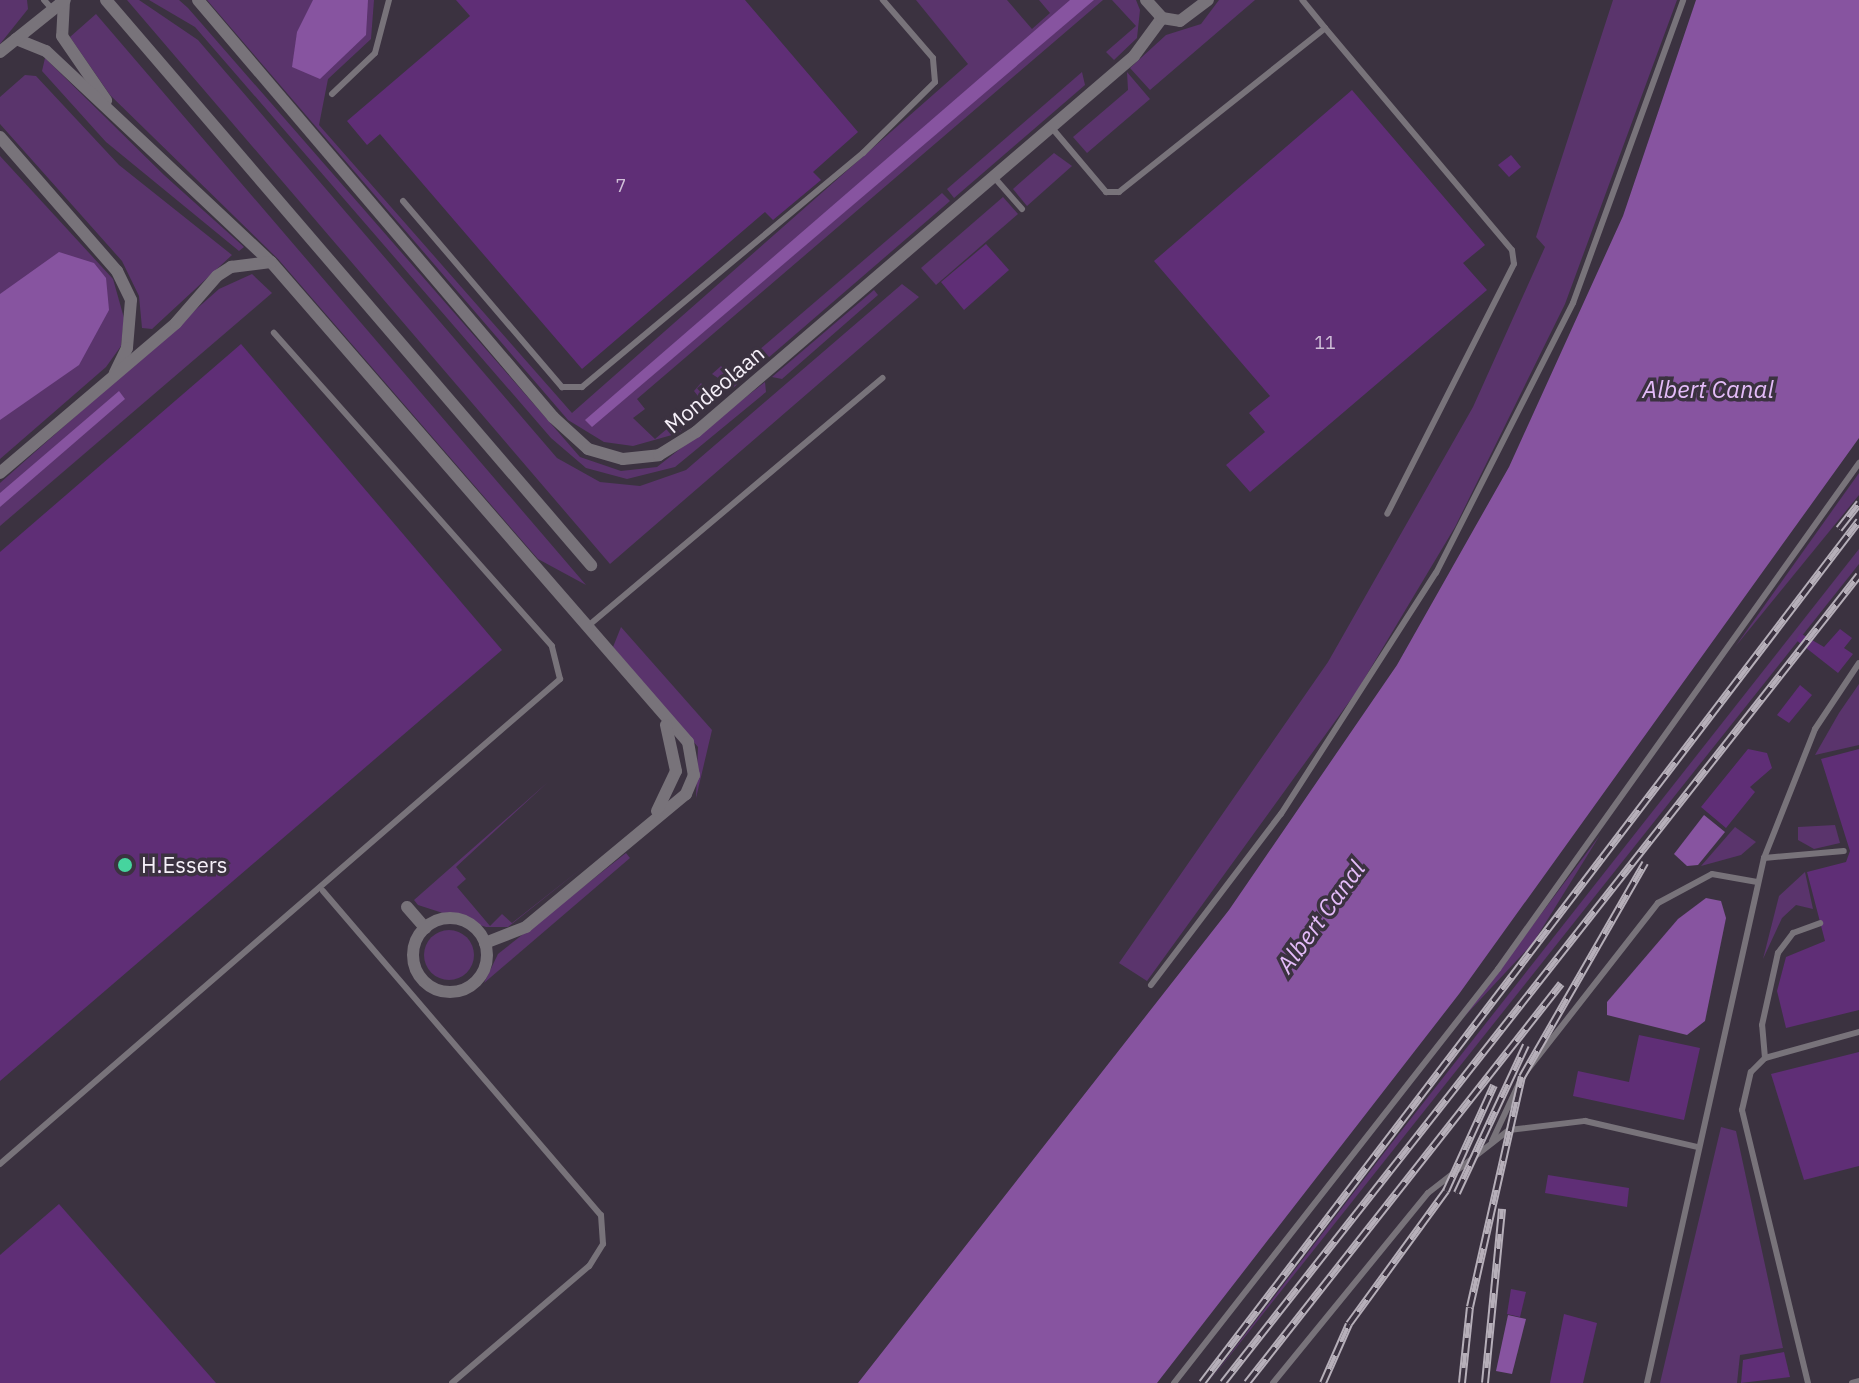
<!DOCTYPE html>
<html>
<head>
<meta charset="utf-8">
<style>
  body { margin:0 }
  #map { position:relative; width:1859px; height:1383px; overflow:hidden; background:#3b3240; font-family:"IBM Plex Sans",sans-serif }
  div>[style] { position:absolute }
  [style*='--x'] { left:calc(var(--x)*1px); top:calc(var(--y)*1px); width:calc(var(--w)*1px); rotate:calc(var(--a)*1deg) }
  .green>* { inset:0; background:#5a346c }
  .round { border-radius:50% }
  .water>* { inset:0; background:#8754a0 }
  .building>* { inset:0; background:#5f2e76 }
  .service>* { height:6px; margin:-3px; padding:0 3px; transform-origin:3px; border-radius:3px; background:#78737a }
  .minor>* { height:12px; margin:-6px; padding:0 6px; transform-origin:6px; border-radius:6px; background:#78737a }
  .minor>.ring { margin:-6px; padding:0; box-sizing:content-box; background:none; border:12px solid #78737a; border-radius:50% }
  .rail>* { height:8px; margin-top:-4px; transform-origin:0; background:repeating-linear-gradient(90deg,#3b3240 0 15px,#b6afb9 0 30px); box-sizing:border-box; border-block:2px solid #b6afb9 }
  .dots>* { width:22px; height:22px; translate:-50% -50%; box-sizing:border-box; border:4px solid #3b3240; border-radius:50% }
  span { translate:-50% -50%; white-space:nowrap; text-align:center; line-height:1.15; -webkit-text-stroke:7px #3b3240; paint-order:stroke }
  .number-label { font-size:18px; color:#d0c0d8 }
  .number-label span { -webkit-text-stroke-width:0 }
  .street-label { font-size:22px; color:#f6f0f9 }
  .poi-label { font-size:22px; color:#f6f0f9 }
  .left { translate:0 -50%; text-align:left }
  .water-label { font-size:24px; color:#e4bcf9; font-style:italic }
</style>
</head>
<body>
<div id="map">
  <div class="green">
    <i style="clip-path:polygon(0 0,27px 0,28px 9px,0 44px)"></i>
    <i style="clip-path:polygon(127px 0,139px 0,198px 40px,557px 458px,600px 482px,640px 486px,686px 470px,902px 284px,919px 297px,610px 564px)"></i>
    <i style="clip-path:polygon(149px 0,179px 0,188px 8px,580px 457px,621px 471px,657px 467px,765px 382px,766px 392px,675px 467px,627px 479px,586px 468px,551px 438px,195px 27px)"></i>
    <i style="clip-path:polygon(207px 0,374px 0,371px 39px,328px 79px,319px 125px,572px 413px,968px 64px,916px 0,1007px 0,1032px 29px,1050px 13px,1039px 0,1103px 0,637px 399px,645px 409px,633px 418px,655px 439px,701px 400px,694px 391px,701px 383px,713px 397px,679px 433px,633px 446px,604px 442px,568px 420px)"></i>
    <i style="clip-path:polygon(1112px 0,1136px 0,1140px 10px,1137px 38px,1114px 60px,1106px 52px,1136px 26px)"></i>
    <i style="clip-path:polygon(1219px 0,1255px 0,1150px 90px,1130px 68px,1166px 35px,1201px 24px)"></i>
    <i style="clip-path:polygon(1613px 0,1677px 0,1565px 304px,1455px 527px,1357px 691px,1147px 981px,1119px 963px,1328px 662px,1473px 407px,1545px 247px,1536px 237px)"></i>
    <i style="clip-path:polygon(96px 14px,586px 585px,538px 559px,278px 259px,110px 95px,70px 37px)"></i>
    <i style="clip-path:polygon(45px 58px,164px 175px,244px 247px,239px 251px,106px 142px,42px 71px)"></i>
    <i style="clip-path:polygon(1082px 72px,1085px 85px,954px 198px,947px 189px)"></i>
    <i style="clip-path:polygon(1127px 72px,1150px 99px,1087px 153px,1073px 137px,1128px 90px)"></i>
    <i style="clip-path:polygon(25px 75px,36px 76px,119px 165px,232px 255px,152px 329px,142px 328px,139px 296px,122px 261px,0 124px,0 97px)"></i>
    <i style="clip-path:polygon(1054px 153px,1072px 166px,1027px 206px,1013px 189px)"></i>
    <i style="clip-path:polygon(0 156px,113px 279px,124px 318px,121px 346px,106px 367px,0 459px)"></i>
    <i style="clip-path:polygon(942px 193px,950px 201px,760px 365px,752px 356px)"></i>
    <i style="clip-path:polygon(1003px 197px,1018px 214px,936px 285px,921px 268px)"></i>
    <i style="clip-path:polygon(252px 274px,272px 293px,0 526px,0 483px,219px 289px)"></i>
    <i style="clip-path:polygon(874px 290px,878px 295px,782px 379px,772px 377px)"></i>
    <i style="clip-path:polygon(747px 360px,755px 369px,733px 388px,712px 374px,721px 366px,730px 375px)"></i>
    <i style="clip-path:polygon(1859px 473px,1859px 495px,1735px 647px)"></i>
    <i style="clip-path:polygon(1859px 549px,1859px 564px,1208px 1383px,1387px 1149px)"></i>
    <i style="clip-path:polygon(621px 627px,712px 730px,696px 798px,698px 747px,613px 647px)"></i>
    <i style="clip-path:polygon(1859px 684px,1859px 745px,1815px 755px,1839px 713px)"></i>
    <i style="clip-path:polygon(548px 782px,456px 867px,466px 879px,457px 887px,490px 926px,502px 914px,512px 923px,587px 864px,508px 927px,486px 927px,418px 905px,414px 900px)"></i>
    <i style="clip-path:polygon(1835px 825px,1840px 843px,1814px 849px,1798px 840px,1798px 827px)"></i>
    <i style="clip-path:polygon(1735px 827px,1756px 842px,1741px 855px,1701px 866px)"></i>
    <i style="clip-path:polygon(1600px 835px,1533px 943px,1464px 1017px)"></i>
    <i style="clip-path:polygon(626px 853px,630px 858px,484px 983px,498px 954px)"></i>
    <i style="clip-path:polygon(1805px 872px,1813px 909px,1796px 905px,1782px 918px,1763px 959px,1779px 896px)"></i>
    <i class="round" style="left:424px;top:930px;width:50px;height:50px"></i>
    <i style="clip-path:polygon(1721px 1127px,1736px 1131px,1783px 1348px,1740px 1355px,1737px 1383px,1660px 1383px)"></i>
  </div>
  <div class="water">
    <i style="clip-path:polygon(313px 0,368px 0,366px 35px,320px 79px,292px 67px,297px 32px)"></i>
    <i style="clip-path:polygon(1070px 0,1094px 0,592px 427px,585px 420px)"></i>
    <i style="clip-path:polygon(1696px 0,1859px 0,1859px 438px,1459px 994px,1157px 1383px,858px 1383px,1229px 910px,1397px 665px,1509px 467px,1623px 216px)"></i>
    <i style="clip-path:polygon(59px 252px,94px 263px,106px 278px,109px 310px,79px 365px,0 420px,0 294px)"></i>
    <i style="clip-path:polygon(119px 391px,125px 399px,0 507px,0 493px)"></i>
    <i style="clip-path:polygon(1704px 815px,1725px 832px,1698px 865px,1687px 866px,1674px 854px)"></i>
    <i style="clip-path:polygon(1706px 898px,1721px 901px,1726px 918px,1705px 1021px,1687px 1035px,1607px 1015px,1607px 1002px,1678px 919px)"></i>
    <i style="clip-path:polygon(1508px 1315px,1526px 1319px,1512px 1374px,1496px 1371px)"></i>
  </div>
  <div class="building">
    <i style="clip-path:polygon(456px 0,745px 0,858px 132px,813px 172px,821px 180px,773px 220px,765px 212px,582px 369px,380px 134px,367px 145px,347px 121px,470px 16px)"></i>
    <i style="clip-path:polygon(1352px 90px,1485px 245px,1463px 263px,1487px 290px,1250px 492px,1226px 465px,1265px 432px,1249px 413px,1270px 396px,1154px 261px)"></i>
    <i style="clip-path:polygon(1511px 155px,1521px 167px,1509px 177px,1498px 165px)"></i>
    <i style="clip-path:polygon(986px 244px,1009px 270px,964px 310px,941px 282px)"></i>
    <i style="clip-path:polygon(241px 344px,502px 650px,0 1081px,0 552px)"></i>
    <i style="clip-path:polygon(1840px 629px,1852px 638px,1844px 648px,1853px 654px,1838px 673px,1796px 640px,1800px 633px,1824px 647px)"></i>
    <i style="clip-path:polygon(1800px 685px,1812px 695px,1789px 723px,1777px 715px)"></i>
    <i style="clip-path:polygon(1748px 749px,1767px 753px,1772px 768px,1750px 787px,1755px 792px,1726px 828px,1701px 807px)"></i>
    <i style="clip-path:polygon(1859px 749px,1859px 1010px,1786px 1028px,1777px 991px,1786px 957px,1825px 941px,1807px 872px,1846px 862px,1850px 851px,1821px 759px)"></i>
    <i style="clip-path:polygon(1639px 1035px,1700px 1048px,1684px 1120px,1573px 1096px,1578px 1071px,1629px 1082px)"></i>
    <i style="clip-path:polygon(1859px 1052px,1859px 1166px,1804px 1180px,1771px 1074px)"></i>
    <i style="clip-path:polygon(1548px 1175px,1629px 1188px,1627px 1207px,1545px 1193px)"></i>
    <i style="clip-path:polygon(59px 1204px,216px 1383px,0 1383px,0 1255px)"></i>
    <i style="clip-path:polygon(1511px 1289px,1526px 1292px,1520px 1317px,1507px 1314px)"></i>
    <i style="clip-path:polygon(1564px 1314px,1597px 1323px,1583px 1383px,1550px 1383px)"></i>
    <i style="clip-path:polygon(1784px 1352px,1790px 1377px,1741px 1383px,1743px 1360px)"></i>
  </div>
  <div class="service">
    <i style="--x:44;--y:0;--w:13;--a:48"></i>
    <i style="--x:1325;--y:28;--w:290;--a:49.9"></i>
    <i style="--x:1512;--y:250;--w:14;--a:82"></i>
    <i style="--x:1514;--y:264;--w:280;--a:116.9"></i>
    <i style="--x:332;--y:94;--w:59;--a:-43.6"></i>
    <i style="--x:375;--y:53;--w:55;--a:-75.2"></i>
    <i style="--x:1052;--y:128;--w:84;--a:49.8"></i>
    <i style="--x:1106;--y:192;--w:13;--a:0"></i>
    <i style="--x:1119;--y:192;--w:263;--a:-38.5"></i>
    <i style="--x:1325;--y:28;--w:36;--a:-129"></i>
    <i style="--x:993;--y:176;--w:44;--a:48.7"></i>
    <i style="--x:403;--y:201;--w:245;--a:49.5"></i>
    <i style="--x:562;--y:387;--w:20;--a:0"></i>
    <i style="--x:582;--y:387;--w:366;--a:-39.8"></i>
    <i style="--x:863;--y:153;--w:101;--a:-44.6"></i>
    <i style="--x:935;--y:82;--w:24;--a:-95"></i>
    <i style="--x:933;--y:58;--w:77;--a:-130.8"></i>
    <i style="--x:588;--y:626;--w:385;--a:-40.1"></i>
    <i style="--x:1764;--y:858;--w:80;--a:-5"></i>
    <i style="--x:323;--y:891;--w:427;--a:49.4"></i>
    <i style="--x:601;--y:1215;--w:29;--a:86"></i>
    <i style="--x:603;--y:1244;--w:26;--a:122"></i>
    <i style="--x:589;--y:1266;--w:180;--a:139.5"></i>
    <i style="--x:1151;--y:985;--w:215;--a:-52.8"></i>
    <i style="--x:1281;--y:814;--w:287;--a:-57.3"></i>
    <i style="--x:1436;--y:573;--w:303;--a:-63.1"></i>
    <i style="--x:1573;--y:303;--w:322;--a:-70"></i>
    <i style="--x:1765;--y:1058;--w:33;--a:-95"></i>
    <i style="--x:1762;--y:1025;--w:74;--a:-77.5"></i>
    <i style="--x:1778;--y:953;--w:25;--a:-53"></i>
    <i style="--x:1793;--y:933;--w:29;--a:-20"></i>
    <i style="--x:1492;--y:1141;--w:71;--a:-64.9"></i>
    <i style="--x:1522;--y:1077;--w:221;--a:-52"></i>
    <i style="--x:1658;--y:903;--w:61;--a:-28.2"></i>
    <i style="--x:1712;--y:874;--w:46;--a:10.1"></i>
    <i style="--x:0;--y:1164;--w:741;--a:-40.89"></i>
    <i style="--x:560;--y:679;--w:34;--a:-104"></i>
    <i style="--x:552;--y:646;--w:419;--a:-131.6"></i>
    <i style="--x:1174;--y:1383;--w:526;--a:-51.95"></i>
    <i style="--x:1498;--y:969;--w:622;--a:-54.49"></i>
    <i style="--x:1273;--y:1383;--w:245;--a:-50.8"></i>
    <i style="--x:1428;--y:1193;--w:103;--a:-37.9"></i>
    <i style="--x:1509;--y:1130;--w:77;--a:-6.8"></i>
    <i style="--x:1585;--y:1121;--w:116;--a:13"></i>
    <i style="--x:1647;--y:1383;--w:538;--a:-77.44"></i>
    <i style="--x:1764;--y:858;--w:139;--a:-68.4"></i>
    <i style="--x:1815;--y:729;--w:79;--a:-56.3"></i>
    <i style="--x:1808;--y:1383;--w:281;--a:-103.6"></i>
    <i style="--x:1742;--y:1110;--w:39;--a:-77"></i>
    <i style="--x:1751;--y:1072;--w:20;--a:-45"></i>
    <i style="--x:1765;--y:1058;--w:98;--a:-15.5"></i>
    <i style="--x:1852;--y:1383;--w:7;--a:-16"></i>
  </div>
  <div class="minor">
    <i style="--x:106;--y:0;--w:745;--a:49.36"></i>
    <i style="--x:198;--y:0;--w:548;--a:49.59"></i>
    <i style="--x:553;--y:417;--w:47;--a:42.4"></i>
    <i style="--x:588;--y:449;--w:36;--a:16"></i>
    <i style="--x:623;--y:459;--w:36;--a:-6"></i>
    <i style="--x:659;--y:455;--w:44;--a:-31.9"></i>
    <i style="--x:696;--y:432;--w:577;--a:-40.64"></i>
    <i style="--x:1134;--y:56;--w:47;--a:-53.6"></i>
    <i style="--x:1146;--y:0;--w:24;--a:48"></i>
    <i style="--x:1162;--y:18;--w:18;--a:9"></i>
    <i style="--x:1180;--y:21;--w:35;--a:-37"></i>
    <i style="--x:64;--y:1;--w:35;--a:93"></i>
    <i style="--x:62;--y:36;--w:78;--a:55.5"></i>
    <i style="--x:16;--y:39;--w:32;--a:22"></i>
    <i style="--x:46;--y:51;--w:308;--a:43.2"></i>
    <i style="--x:271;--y:262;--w:636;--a:49.02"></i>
    <i style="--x:688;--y:742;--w:34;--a:80"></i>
    <i style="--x:694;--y:775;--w:21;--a:113"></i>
    <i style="--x:686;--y:794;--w:208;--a:140.3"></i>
    <i style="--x:526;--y:927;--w:44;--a:158.7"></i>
    <i style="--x:0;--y:52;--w:83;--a:-38.7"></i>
    <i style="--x:0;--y:137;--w:178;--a:48.9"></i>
    <i style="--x:117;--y:271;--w:32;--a:64"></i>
    <i style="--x:131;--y:300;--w:48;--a:94.8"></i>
    <i style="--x:127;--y:348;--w:28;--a:116"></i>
    <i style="--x:0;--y:473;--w:231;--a:-40.4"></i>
    <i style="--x:176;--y:323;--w:62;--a:-48.9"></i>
    <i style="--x:217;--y:276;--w:17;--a:-33"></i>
    <i style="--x:231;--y:267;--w:40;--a:-7.1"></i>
    <i style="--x:657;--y:811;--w:44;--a:-64.6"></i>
    <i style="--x:676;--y:771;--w:47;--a:-102.3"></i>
    <i style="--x:407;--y:907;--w:28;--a:49"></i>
    <i class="ring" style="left:413px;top:918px;width:62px;height:62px"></i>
  </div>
  <div class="rail">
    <i style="--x:1839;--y:529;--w:33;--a:-52"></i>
    <i style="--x:1457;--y:1193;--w:163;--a:-65"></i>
    <i style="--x:1202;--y:1383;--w:1084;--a:-52.69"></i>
    <i style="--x:1223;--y:1383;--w:1028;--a:-51.79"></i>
    <i style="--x:1247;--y:1383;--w:508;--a:-51.8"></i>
    <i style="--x:1323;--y:1383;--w:64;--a:-66.2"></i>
    <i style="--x:1349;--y:1324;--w:165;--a:-53.9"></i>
    <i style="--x:1446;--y:1191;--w:116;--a:-65.6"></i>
    <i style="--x:1462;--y:1383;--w:76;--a:-84"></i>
    <i style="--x:1470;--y:1307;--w:236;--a:-77.3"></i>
    <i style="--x:1522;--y:1077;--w:247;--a:-60.1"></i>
    <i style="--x:1485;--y:1383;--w:175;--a:-84.4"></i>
  </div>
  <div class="dots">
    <i style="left:125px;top:865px;background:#46d49e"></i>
  </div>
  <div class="number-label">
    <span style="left:621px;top:186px">7</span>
    <span style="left:1325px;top:343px">11</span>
  </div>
  <div class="street-label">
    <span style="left:714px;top:389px;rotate:-40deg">Mondeolaan</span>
  </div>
  <div class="poi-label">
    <span class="left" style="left:141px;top:865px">H.Essers</span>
  </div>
  <div class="water-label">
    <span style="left:1708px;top:390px">Albert Canal</span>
    <span style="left:1321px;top:917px;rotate:-54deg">Albert Canal</span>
  </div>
</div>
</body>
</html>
